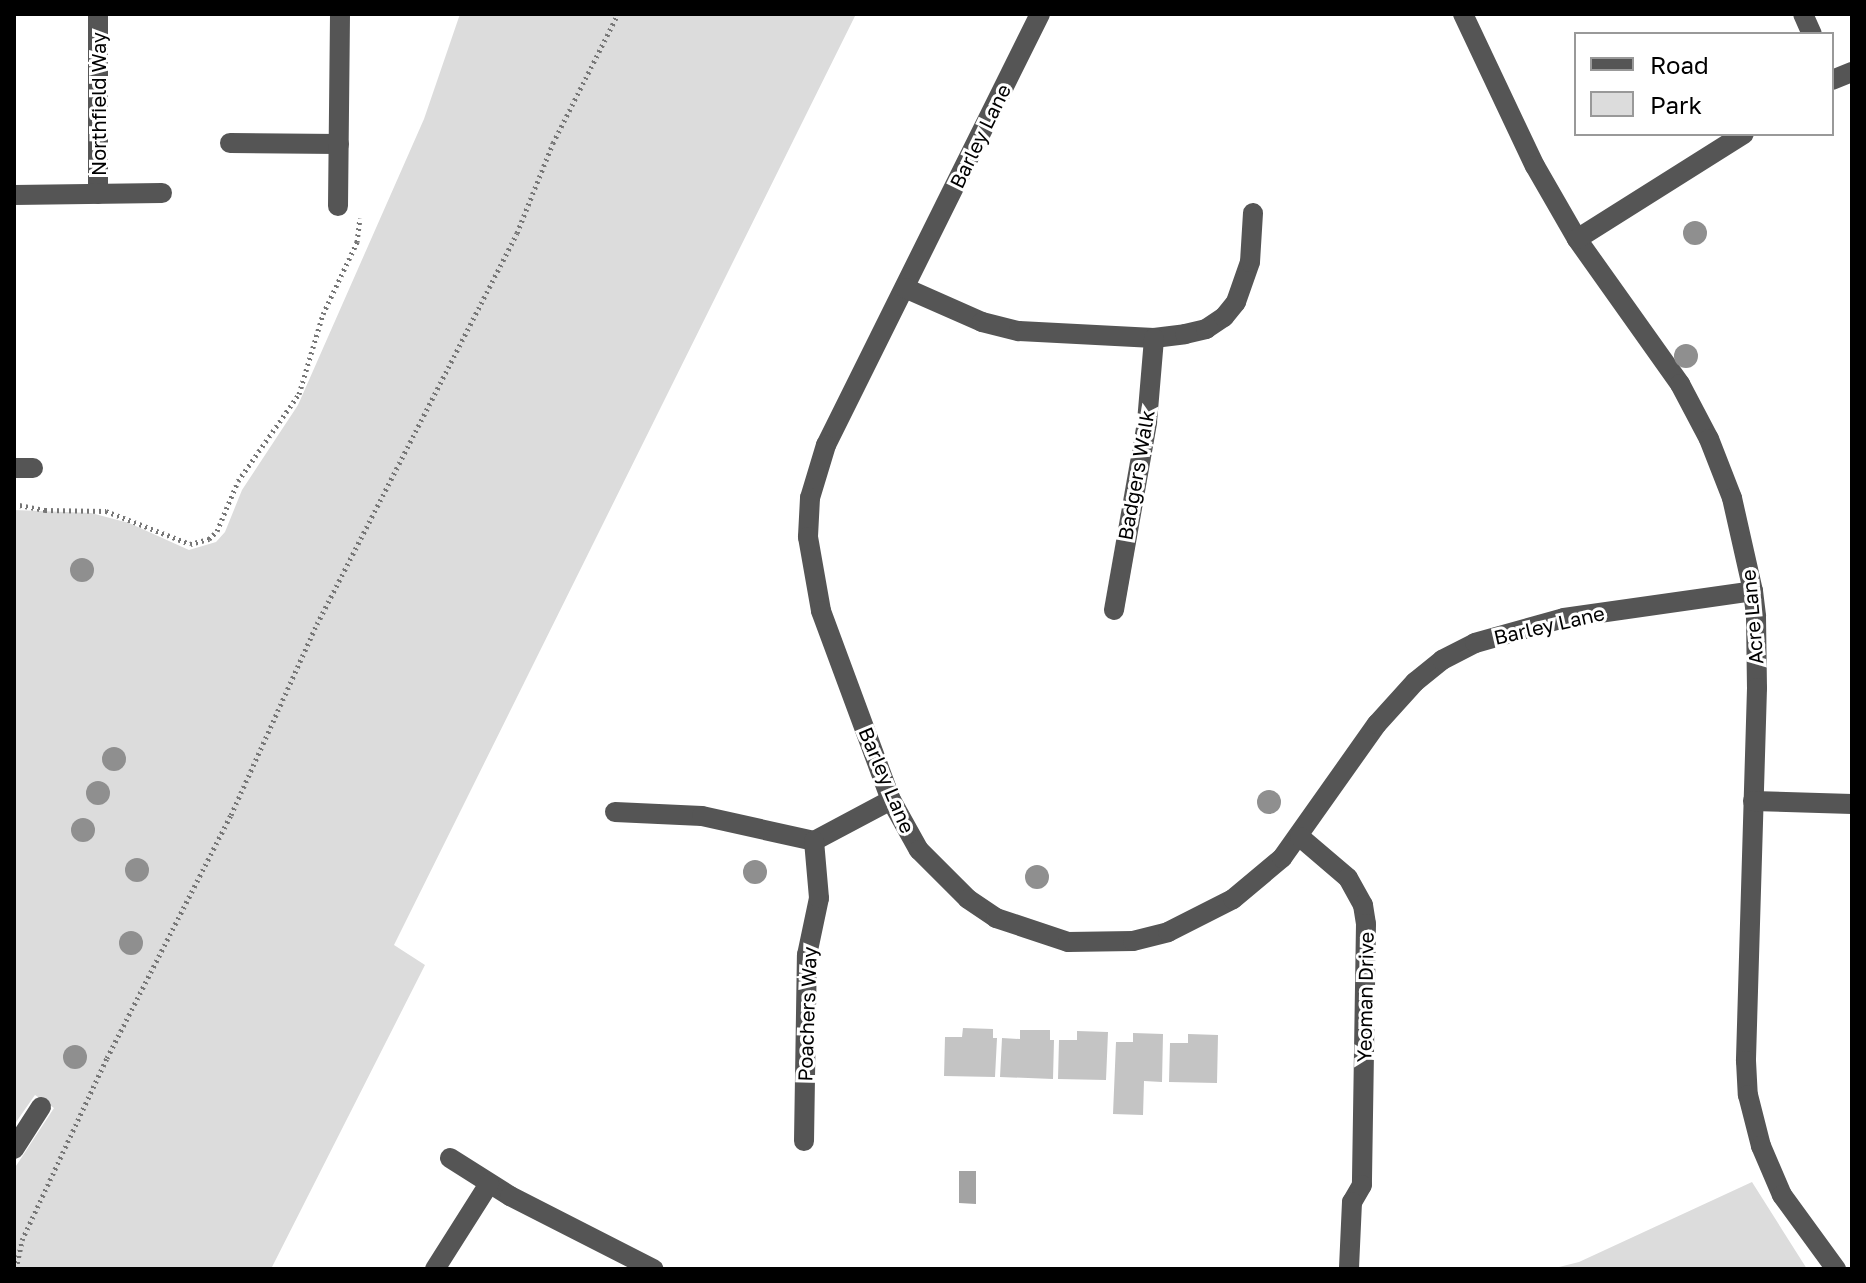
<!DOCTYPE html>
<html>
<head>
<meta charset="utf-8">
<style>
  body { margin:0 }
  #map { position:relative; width:1866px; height:1283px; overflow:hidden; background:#fff; font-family:"Golos Text",sans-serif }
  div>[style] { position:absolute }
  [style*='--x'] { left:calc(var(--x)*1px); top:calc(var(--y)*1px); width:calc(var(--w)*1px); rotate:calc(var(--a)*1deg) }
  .green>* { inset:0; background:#dcdcdc }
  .water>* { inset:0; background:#a3a3a3 }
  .building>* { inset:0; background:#c4c4c4 }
  .path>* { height:5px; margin-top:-2.5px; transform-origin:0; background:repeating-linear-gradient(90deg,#777 0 2px,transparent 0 6px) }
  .minor>* { height:20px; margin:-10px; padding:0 10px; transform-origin:10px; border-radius:10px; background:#555 }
  .trees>* { width:24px; height:24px; margin:-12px; border-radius:50%; background:#8f8f8f }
  span { translate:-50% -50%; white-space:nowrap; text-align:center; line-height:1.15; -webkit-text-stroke:6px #fff; paint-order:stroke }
  .street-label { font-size:20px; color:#000 }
  .frame { position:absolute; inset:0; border:16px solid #000; pointer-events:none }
  .legend { position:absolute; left:1574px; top:32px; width:260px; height:104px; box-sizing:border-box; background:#fff; border:2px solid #999; margin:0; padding:10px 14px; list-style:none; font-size:24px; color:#000 }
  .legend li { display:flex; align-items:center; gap:16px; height:40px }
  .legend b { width:40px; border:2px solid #999 }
</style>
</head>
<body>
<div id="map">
  <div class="green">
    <i style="clip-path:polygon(460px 14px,856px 14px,394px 945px,425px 965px,271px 1269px,14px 1269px,14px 1169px,54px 1108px,35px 1095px,14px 1125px,14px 510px,91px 513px,129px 523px,189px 550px,216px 542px,225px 532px,242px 490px,298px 405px,424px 119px)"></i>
    <i style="clip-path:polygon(1752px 1182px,1807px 1269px,1551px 1269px,1579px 1262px)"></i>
  </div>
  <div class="water">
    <i style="clip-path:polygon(959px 1171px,976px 1171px,976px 1204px,959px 1203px)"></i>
  </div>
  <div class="building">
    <i style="clip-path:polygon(963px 1028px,993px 1029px,993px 1038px,997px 1038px,995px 1077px,944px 1076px,945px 1037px,962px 1037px)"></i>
    <i style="clip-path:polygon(1020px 1030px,1050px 1030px,1050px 1040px,1054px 1040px,1053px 1079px,1000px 1077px,1002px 1038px,1020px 1039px)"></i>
    <i style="clip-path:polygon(1077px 1031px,1108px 1032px,1106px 1080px,1058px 1079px,1059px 1040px,1077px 1040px)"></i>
    <i style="clip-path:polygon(1133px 1033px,1163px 1034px,1162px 1082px,1144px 1081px,1143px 1115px,1113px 1114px,1116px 1042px,1133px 1042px)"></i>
    <i style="clip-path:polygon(1188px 1034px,1218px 1035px,1217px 1083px,1169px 1082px,1170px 1043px,1188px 1043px)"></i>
  </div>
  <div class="path">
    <i style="--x:14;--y:504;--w:32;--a:11"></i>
    <i style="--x:45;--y:510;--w:61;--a:0.9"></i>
    <i style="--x:106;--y:511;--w:90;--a:21.4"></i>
    <i style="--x:190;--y:544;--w:20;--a:-15"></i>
    <i style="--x:209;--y:539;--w:11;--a:-45"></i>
    <i style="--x:217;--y:531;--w:54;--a:-67.2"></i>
    <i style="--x:238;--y:481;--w:106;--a:-55"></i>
    <i style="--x:299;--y:394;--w:84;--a:-73.3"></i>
    <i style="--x:323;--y:314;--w:80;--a:-64.7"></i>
    <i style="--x:357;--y:242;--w:24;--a:-83"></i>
    <i style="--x:16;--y:1269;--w:30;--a:-78"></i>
    <i style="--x:22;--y:1240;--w:201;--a:-65"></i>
    <i style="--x:107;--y:1058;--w:273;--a:-63"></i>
    <i style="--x:231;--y:815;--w:209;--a:-65.8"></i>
    <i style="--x:317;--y:624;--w:439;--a:-62.9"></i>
    <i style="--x:517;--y:233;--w:97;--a:-68.2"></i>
    <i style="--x:553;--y:143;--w:144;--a:-63.3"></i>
  </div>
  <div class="minor">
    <i style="--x:98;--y:14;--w:180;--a:90"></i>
    <i style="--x:1040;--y:14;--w:481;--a:116.4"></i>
    <i style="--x:826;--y:445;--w:55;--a:106.8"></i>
    <i style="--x:810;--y:498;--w:39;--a:93"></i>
    <i style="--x:808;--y:537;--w:75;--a:80"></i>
    <i style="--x:821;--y:611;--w:202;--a:69.7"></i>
    <i style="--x:891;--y:800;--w:57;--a:60.8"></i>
    <i style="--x:919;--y:850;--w:69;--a:45"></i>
    <i style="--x:968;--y:899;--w:34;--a:34"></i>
    <i style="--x:996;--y:918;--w:76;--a:18.4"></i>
    <i style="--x:1068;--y:942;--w:65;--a:-0.9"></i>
    <i style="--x:1133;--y:941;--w:36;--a:-14"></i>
    <i style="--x:1168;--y:932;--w:73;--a:-26.9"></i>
    <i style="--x:1233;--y:899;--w:64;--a:-39.9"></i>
    <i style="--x:1282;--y:858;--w:164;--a:-54.7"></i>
    <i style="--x:1377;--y:724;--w:57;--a:-47.9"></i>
    <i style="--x:1415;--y:682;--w:35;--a:-39"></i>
    <i style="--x:1442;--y:660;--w:37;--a:-27"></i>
    <i style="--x:1475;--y:643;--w:92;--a:-15.7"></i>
    <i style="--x:1564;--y:618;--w:191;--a:-8.1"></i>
    <i style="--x:1463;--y:14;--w:168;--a:64.7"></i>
    <i style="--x:1535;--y:166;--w:84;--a:60.1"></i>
    <i style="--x:1577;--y:239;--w:178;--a:54.6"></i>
    <i style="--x:1680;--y:384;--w:62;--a:62.2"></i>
    <i style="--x:1709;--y:439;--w:63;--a:68.7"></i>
    <i style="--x:1732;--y:498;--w:95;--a:77.3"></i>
    <i style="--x:1753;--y:591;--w:26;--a:83"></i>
    <i style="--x:1756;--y:617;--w:71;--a:89.2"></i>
    <i style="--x:1757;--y:688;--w:373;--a:91.7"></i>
    <i style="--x:1746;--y:1061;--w:34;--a:87"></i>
    <i style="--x:1748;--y:1095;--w:53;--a:75.7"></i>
    <i style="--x:1761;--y:1146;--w:53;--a:66.8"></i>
    <i style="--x:1782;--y:1195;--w:92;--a:53.9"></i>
    <i style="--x:1803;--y:14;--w:22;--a:66"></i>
    <i style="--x:1832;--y:80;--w:22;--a:-22"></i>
    <i style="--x:230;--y:143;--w:109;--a:0.5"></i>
    <i style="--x:14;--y:195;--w:148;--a:-0.8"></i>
    <i style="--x:338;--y:206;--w:192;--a:-89.4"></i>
    <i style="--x:1577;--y:239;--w:197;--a:-32.2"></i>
    <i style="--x:905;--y:288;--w:84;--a:23.8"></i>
    <i style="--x:982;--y:322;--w:38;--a:14"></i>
    <i style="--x:1019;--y:331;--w:135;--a:3"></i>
    <i style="--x:1154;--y:338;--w:31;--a:-7"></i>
    <i style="--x:1185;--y:334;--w:22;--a:-13"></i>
    <i style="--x:1206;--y:329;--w:22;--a:-34"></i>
    <i style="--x:1224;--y:317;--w:19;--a:-51"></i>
    <i style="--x:1236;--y:302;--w:42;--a:-70.7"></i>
    <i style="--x:1250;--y:262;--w:49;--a:-86.5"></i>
    <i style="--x:14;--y:468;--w:19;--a:0"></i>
    <i style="--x:1114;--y:610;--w:191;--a:-80"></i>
    <i style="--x:1147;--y:422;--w:84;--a:-85.2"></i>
    <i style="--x:1753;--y:801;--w:99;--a:1.7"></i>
    <i style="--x:615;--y:812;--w:87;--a:2.6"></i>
    <i style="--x:702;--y:816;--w:115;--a:12.6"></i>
    <i style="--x:814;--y:841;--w:87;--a:-28"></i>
    <i style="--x:1300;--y:837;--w:63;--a:40.5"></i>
    <i style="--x:1348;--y:878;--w:31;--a:61"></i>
    <i style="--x:1363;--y:905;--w:19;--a:81"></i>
    <i style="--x:1366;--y:924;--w:261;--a:90.9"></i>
    <i style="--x:1362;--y:1185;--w:20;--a:120"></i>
    <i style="--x:1352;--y:1202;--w:67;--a:92.6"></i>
    <i style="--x:804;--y:1141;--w:186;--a:-89.1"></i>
    <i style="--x:807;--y:955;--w:58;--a:-78.1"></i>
    <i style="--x:819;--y:898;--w:57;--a:-95"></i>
    <i style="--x:14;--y:1149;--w:50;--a:-57.3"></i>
    <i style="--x:450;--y:1158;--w:71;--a:32.3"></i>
    <i style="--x:510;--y:1196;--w:161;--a:27"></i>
    <i style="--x:435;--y:1269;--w:101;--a:-57.6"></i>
  </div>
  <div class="trees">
    <i style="left:1695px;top:233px"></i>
    <i style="left:1686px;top:356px"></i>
    <i style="left:82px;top:570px"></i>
    <i style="left:114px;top:759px"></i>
    <i style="left:98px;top:793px"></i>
    <i style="left:1269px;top:802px"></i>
    <i style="left:83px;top:830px"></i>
    <i style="left:137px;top:870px"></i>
    <i style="left:755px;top:872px"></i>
    <i style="left:1037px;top:877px"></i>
    <i style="left:131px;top:943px"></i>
    <i style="left:75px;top:1057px"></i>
  </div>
  <div class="street-label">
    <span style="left:98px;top:104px;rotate:-90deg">Northfield Way</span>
    <span style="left:980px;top:136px;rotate:-64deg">Barley Lane</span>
    <span style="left:1136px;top:475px;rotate:-80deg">Badgers Walk</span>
    <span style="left:1752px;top:617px;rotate:-95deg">Acre Lane</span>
    <span style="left:1549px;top:625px;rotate:-13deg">Barley Lane</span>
    <span style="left:887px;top:780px;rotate:67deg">Barley Lane</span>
    <span style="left:1365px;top:997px;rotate:-89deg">Yeoman Drive</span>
    <span style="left:807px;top:1014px;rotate:-88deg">Poachers Way</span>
  </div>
  <div class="frame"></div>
  <ul class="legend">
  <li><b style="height:10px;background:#555"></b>Road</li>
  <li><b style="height:22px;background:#dcdcdc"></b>Park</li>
  </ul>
</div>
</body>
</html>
